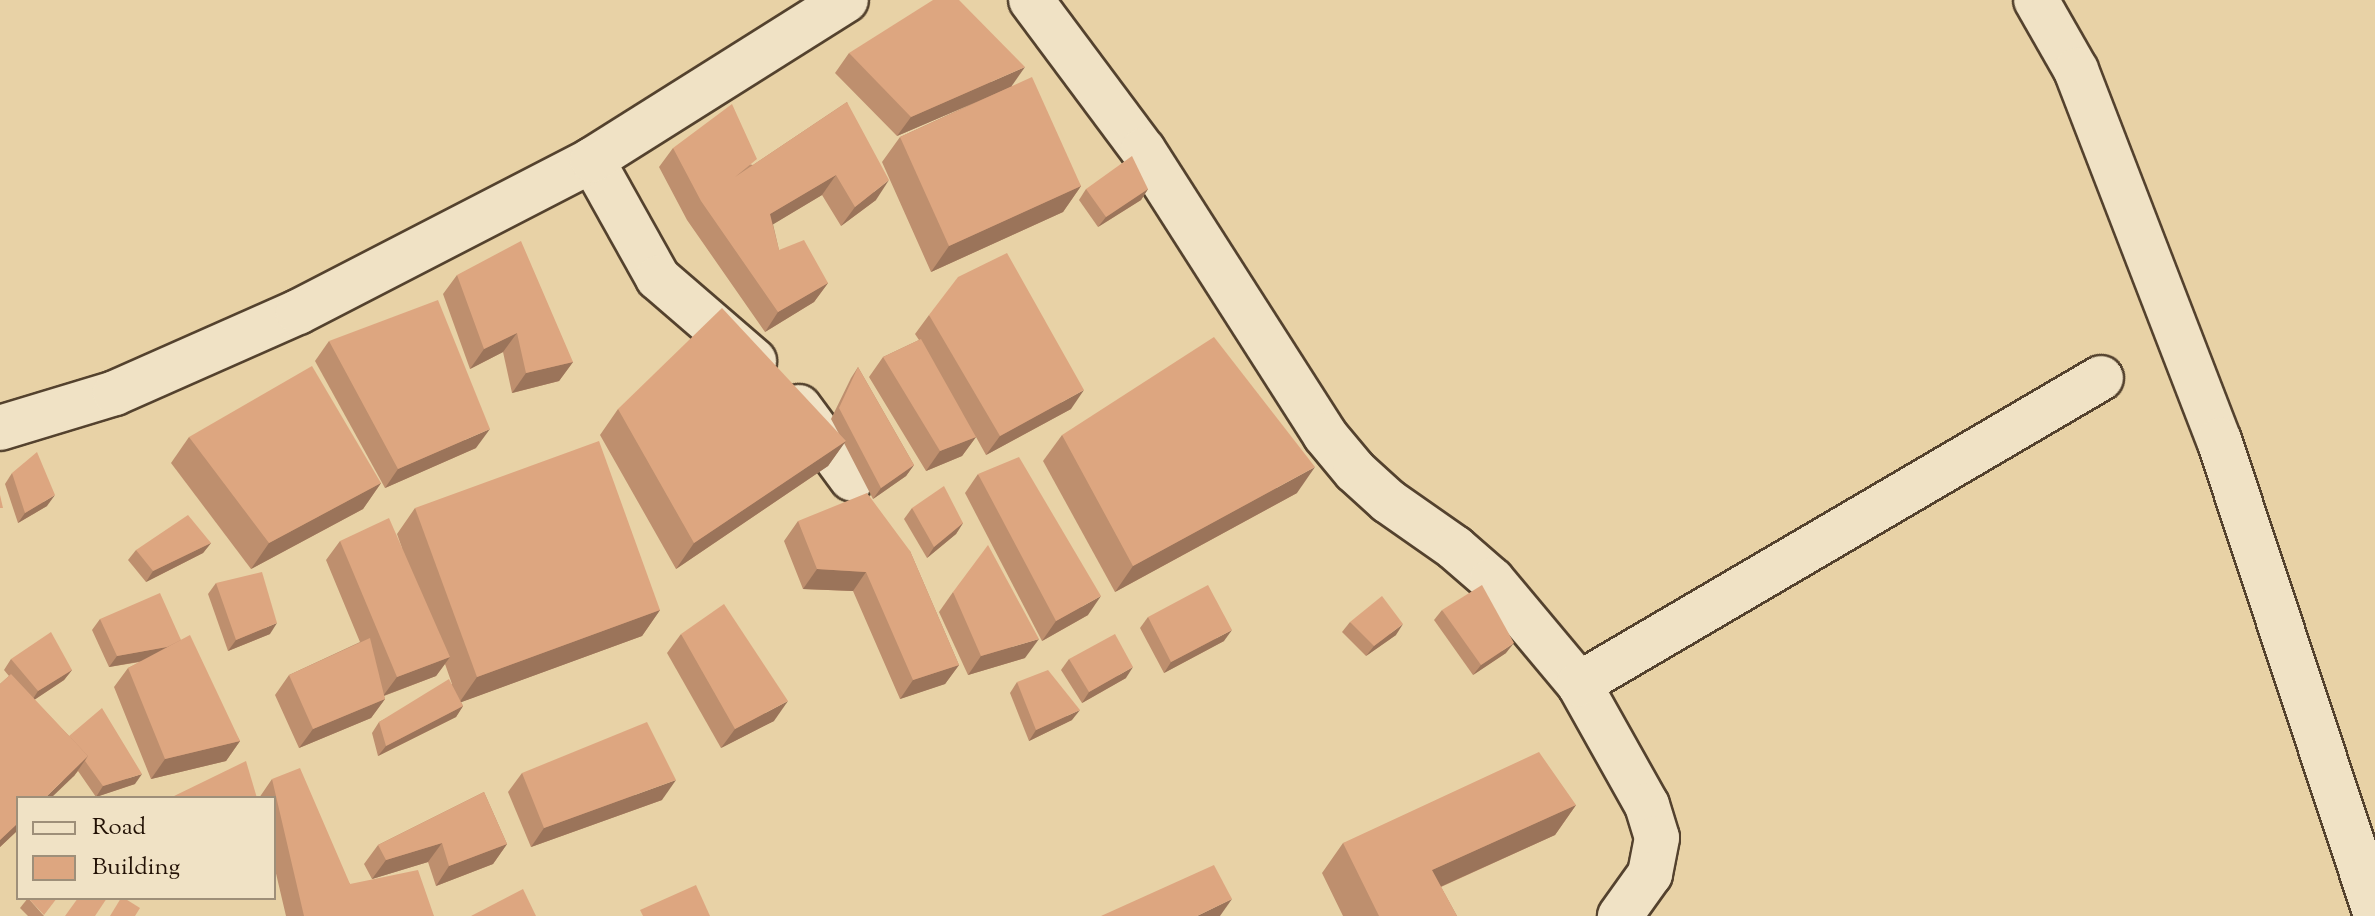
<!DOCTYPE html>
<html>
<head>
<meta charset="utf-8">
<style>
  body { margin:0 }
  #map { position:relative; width:2375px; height:916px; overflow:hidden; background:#e8d2a6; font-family:"Sorts Mill Goudy",serif }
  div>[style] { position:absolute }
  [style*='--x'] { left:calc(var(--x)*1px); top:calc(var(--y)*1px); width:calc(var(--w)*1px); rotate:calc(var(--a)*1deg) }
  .roads { filter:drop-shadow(2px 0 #54422e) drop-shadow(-2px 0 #54422e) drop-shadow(0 2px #54422e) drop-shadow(0 -2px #54422e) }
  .minor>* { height:44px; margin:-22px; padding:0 22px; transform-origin:22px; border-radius:22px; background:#f0e2c5 }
  .wall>* { inset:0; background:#be8f6e }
  .shaded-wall>* { inset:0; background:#9b745a }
  .building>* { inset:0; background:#dda680 }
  span { translate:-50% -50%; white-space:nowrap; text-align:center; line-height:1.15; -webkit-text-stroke:6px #f0e2c5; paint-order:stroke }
  .legend { position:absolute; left:16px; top:796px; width:260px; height:104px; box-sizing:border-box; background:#f0e2c5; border:2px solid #9e8f79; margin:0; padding:10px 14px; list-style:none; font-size:24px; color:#231206 }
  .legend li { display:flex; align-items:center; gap:16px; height:40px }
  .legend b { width:40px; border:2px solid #9e8f79 }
</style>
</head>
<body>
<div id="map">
  <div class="roads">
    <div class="minor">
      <i style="--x:1031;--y:0;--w:187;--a:53.3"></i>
      <i style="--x:1143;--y:150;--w:338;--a:57.4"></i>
      <i style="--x:1325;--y:435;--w:47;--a:50.2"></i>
      <i style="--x:1355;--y:471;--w:45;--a:42.3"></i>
      <i style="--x:1388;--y:501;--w:82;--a:35"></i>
      <i style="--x:1455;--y:548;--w:49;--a:40.9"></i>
      <i style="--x:1492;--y:580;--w:136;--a:50.1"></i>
      <i style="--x:1579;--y:684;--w:139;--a:60.7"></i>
      <i style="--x:1647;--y:805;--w:34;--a:73"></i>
      <i style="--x:1657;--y:838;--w:37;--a:101"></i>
      <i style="--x:1650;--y:874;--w:52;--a:125.5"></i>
      <i style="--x:2036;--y:0;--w:81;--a:60.3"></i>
      <i style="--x:2076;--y:70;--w:397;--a:68.9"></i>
      <i style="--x:2219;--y:440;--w:496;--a:71.7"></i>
      <i style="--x:592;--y:160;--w:135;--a:60.8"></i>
      <i style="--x:658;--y:278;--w:127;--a:40.8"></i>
      <i style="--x:799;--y:407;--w:89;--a:53.6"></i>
      <i style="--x:0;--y:428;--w:120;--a:-16.9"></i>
      <i style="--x:115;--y:393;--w:200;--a:-23.9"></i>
      <i style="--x:298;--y:312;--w:331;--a:-27.3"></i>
      <i style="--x:592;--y:160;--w:300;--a:-32.2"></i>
      <i style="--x:1579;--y:684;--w:605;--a:-30.38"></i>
    </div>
  </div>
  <div class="wall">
    <i style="clip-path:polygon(849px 53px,1012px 86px,1081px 186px,1063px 212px,931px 272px,882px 162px,900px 137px,974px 103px,897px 136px,835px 73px)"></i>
    <i style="clip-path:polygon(847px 102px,876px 200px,841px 226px,822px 195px,773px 224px,779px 250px,828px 283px,814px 302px,765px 332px,687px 220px,659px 167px,673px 148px,753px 165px)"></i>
    <i style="clip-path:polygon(1086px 189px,1148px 189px,1141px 200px,1098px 227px,1079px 200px)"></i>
    <i style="clip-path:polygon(457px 275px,573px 362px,559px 381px,512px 393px,503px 352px,470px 369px,443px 294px)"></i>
    <i style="clip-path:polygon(929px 315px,1071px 409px,986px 455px,976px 437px,962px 456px,926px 471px,869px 377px,883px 357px,919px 340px,915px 334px)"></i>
    <i style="clip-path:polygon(329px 341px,476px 448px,385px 488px,315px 361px)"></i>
    <i style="clip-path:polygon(858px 367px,914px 465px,906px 476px,873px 499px,844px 443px,828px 466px,676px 569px,600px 435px,618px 409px,839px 434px,831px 419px,851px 378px)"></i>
    <i style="clip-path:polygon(1062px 435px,1297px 493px,1115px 592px,1043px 461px)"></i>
    <i style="clip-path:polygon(189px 437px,381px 483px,363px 509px,251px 569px,171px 463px)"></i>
    <i style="clip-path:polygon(12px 473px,47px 506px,18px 523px,5px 484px)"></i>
    <i style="clip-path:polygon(978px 474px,1088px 615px,1042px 641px,965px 493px)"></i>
    <i style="clip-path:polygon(415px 508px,660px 610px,642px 636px,461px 702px,463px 706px,456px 717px,378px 756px,372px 733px,379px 722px,452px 684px,445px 664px,436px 676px,384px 696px,385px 699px,371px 718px,299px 748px,275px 695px,289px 675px,360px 642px,326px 560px,340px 541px,402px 548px,397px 534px)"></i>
    <i style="clip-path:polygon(912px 508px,963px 523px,956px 534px,927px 558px,904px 519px)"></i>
    <i style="clip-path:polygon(798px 521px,910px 551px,959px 665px,945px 684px,900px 699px,853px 591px,803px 589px,784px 541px)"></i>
    <i style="clip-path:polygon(211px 543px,203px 553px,146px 582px,128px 560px,136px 550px)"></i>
    <i style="clip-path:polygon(216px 583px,270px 634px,228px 651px,208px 594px)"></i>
    <i style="clip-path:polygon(953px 592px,1025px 658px,968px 675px,939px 612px)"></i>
    <i style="clip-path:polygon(1442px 610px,1506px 653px,1473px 675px,1434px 620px)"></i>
    <i style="clip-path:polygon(1148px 617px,1224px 641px,1164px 673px,1140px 628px)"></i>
    <i style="clip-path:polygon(100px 619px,181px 640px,240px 741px,226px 761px,151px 779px,114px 687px,128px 668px,140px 662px,109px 667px,92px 630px)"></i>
    <i style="clip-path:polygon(1350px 622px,1396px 635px,1366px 656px,1342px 632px)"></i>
    <i style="clip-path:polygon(681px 634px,774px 721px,721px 748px,667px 653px)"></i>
    <i style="clip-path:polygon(11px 659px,72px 670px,64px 680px,34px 700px,69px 736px,135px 784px,96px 797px,78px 771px,74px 776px,18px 798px,18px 830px,0 847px,0 684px,9px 676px,4px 670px)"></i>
    <i style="clip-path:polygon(1069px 659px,1126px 678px,1082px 703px,1061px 670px)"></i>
    <i style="clip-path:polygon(1017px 682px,1072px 720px,1029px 741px,1010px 693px)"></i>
    <i style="clip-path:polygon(522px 773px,662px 800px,531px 847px,508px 792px)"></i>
    <i style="clip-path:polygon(272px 779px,350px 884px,434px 916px,286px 916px,274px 865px,274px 798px,259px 798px)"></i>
    <i style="clip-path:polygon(484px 792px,507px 844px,493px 864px,436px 886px,428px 862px,372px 879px,364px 864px,378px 845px)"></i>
    <i style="clip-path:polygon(1576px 805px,1555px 835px,1441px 887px,1457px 916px,1343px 916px,1322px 873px,1343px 843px)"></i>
    <i style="clip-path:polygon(28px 898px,44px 916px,28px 916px,20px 908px)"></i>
  </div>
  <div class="shaded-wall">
    <i style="clip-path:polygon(1025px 67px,1011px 87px,897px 136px,911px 117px)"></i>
    <i style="clip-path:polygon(836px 175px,822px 195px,757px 234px,770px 214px)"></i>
    <i style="clip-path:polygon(889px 180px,876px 200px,841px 226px,855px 207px)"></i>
    <i style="clip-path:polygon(1081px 186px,1063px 212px,931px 272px,949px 246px)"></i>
    <i style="clip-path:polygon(1148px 189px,1141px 200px,1098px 227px,1106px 217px)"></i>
    <i style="clip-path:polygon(828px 283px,814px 302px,765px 332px,778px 312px)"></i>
    <i style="clip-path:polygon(517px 333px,503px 352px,470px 369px,484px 349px)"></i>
    <i style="clip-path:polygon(573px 362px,559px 381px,512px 393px,526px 373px)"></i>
    <i style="clip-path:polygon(1084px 390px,1071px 409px,986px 455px,1000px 436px)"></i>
    <i style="clip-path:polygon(490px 429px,476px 448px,385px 488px,398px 469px)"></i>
    <i style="clip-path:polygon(976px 437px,962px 456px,926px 471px,940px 451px)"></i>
    <i style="clip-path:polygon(846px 441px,828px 466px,676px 569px,694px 543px)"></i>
    <i style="clip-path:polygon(914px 465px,906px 476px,873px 499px,881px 488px)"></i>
    <i style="clip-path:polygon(1315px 467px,1297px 493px,1115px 592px,1133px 566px)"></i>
    <i style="clip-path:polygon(381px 483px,363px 509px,251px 569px,269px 543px)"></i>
    <i style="clip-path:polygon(55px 495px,47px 506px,18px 523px,25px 513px)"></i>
    <i style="clip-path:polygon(963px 523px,956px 534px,927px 558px,934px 547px)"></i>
    <i style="clip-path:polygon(211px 543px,203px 553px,146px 582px,153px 571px)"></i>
    <i style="clip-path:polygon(817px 569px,866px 572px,853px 591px,803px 589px)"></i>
    <i style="clip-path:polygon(1101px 596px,1088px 615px,1042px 641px,1056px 621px)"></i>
    <i style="clip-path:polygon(660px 610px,642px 636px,459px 703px,477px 677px)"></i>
    <i style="clip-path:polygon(277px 623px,270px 634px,228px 651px,236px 640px)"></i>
    <i style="clip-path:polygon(1403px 624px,1396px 635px,1366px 656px,1374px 646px)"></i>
    <i style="clip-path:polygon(1232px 630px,1224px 641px,1164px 673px,1171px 662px)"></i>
    <i style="clip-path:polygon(1039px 639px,1025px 658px,968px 675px,981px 656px)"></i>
    <i style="clip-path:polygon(1514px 643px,1506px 653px,1473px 675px,1481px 665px)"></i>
    <i style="clip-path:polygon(183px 644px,176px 655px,109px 667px,117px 656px)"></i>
    <i style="clip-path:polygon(450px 657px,436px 676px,383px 696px,397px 677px)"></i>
    <i style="clip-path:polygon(959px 665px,945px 684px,900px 699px,913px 680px)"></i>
    <i style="clip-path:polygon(1133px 667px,1126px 678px,1082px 703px,1089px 692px)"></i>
    <i style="clip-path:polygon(72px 670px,64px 680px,31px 702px,38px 691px)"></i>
    <i style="clip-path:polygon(385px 699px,371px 718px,299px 748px,313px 729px)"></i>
    <i style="clip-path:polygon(788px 701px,774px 721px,721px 748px,735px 729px)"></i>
    <i style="clip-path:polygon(463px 706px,456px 717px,378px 756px,386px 746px)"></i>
    <i style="clip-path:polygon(1080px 710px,1072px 720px,1029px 741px,1036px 730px)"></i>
    <i style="clip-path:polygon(240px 741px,226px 761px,151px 779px,165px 759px)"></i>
    <i style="clip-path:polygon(88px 756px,74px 776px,51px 798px,45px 798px)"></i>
    <i style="clip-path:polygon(142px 774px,135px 784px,96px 797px,103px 786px)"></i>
    <i style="clip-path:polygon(676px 780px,662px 800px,531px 847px,544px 828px)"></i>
    <i style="clip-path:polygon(1576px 805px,1555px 835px,1411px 900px,1432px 870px)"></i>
    <i style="clip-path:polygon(18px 823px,18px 830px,0 847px,0 840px)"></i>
    <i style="clip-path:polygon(442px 843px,428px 862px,372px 879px,386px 860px)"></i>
    <i style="clip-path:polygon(507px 844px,493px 864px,436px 886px,449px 866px)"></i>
    <i style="clip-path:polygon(1232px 899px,1220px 916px,1197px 916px)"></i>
  </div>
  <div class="building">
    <i style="clip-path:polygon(933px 0,959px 0,1025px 67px,911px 117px,849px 53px)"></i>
    <i style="clip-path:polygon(1032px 77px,1081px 186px,949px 246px,900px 137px)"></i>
    <i style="clip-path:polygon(847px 102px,889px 180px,855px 207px,836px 175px,770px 214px,779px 250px,804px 240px,828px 283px,778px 312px,701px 201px,673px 148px,732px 104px,757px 159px,735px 177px)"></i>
    <i style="clip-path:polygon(1132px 156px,1148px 189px,1106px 217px,1086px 189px)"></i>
    <i style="clip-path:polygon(521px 241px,573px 362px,526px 373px,517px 333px,484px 349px,457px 275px)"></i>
    <i style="clip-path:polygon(1007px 253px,1084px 390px,1000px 436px,929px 315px,958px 277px)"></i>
    <i style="clip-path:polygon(438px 300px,490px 429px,398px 469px,329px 341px)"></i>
    <i style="clip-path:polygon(722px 308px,846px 441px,694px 543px,618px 409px)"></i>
    <i style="clip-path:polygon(1214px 337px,1315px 467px,1133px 566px,1062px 435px)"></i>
    <i style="clip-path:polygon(921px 339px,976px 437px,940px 451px,883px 357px)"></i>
    <i style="clip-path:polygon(312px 366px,381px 483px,269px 543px,189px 437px)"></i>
    <i style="clip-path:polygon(858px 367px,914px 465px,881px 488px,839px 408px)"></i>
    <i style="clip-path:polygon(599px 441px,660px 610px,477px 677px,415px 508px)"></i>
    <i style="clip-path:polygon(37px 452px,55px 495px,25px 513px,12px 473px)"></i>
    <i style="clip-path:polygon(1019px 457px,1101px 596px,1056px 621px,978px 474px)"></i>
    <i style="clip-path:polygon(944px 486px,963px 523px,934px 547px,912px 508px)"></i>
    <i style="clip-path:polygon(867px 493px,910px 551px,959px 665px,913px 680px,866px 572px,817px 569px,798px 521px)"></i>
    <i style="clip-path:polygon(0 495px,3px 508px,0 508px)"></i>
    <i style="clip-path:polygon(188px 515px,211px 543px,153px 571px,136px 550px)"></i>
    <i style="clip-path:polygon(389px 518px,450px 657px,397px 677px,340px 541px)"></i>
    <i style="clip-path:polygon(988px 545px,1039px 639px,981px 656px,953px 592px)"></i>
    <i style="clip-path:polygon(262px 572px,277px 623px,236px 640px,216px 583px)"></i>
    <i style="clip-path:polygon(1208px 585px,1232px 630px,1171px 662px,1148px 617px)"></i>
    <i style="clip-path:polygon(1482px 585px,1514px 643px,1481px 665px,1442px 610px)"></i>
    <i style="clip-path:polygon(160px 593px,181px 640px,167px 647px,117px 656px,100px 619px)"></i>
    <i style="clip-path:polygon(1382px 596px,1403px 624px,1374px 646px,1350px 622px)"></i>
    <i style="clip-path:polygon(724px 604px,788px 701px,735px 729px,681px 634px)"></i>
    <i style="clip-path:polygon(51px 632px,72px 670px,38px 691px,11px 659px)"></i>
    <i style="clip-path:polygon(1115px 634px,1133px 667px,1089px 692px,1069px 659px)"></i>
    <i style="clip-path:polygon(190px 635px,240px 741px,165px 759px,128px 668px)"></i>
    <i style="clip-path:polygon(370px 638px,385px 699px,313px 729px,289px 675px)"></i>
    <i style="clip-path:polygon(1048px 670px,1080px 710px,1036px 730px,1017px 682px)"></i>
    <i style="clip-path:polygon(11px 674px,88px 756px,45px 798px,18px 798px,18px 823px,0 840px,0 684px)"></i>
    <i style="clip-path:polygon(449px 679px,463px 706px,386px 746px,379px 722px)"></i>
    <i style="clip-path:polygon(102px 708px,142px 774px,103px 786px,85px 761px,88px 756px,69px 736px)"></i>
    <i style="clip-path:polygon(647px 722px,676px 780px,544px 828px,522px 773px)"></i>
    <i style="clip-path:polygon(1539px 752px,1576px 805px,1432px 870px,1457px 916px,1379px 916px,1343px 843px)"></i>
    <i style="clip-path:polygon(246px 761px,257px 798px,170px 798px)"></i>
    <i style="clip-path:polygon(300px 768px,350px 884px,418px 870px,434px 916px,304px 916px,272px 779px)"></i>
    <i style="clip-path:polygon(484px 792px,507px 844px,449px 866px,442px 843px,386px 860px,378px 845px)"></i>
    <i style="clip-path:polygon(1214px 865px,1232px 899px,1197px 916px,1101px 916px)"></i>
    <i style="clip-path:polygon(696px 885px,710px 916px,643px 916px,640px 910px)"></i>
    <i style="clip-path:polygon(523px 889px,536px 916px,471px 916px)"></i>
    <i style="clip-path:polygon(28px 898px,57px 898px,44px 915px)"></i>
    <i style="clip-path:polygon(78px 898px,107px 898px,95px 916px,65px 916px)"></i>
    <i style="clip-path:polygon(121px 898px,124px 898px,140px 908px,135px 916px,110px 916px)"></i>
  </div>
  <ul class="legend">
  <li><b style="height:10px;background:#f0e2c5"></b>Road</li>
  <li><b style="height:22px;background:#dda680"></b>Building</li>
  </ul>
</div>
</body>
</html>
